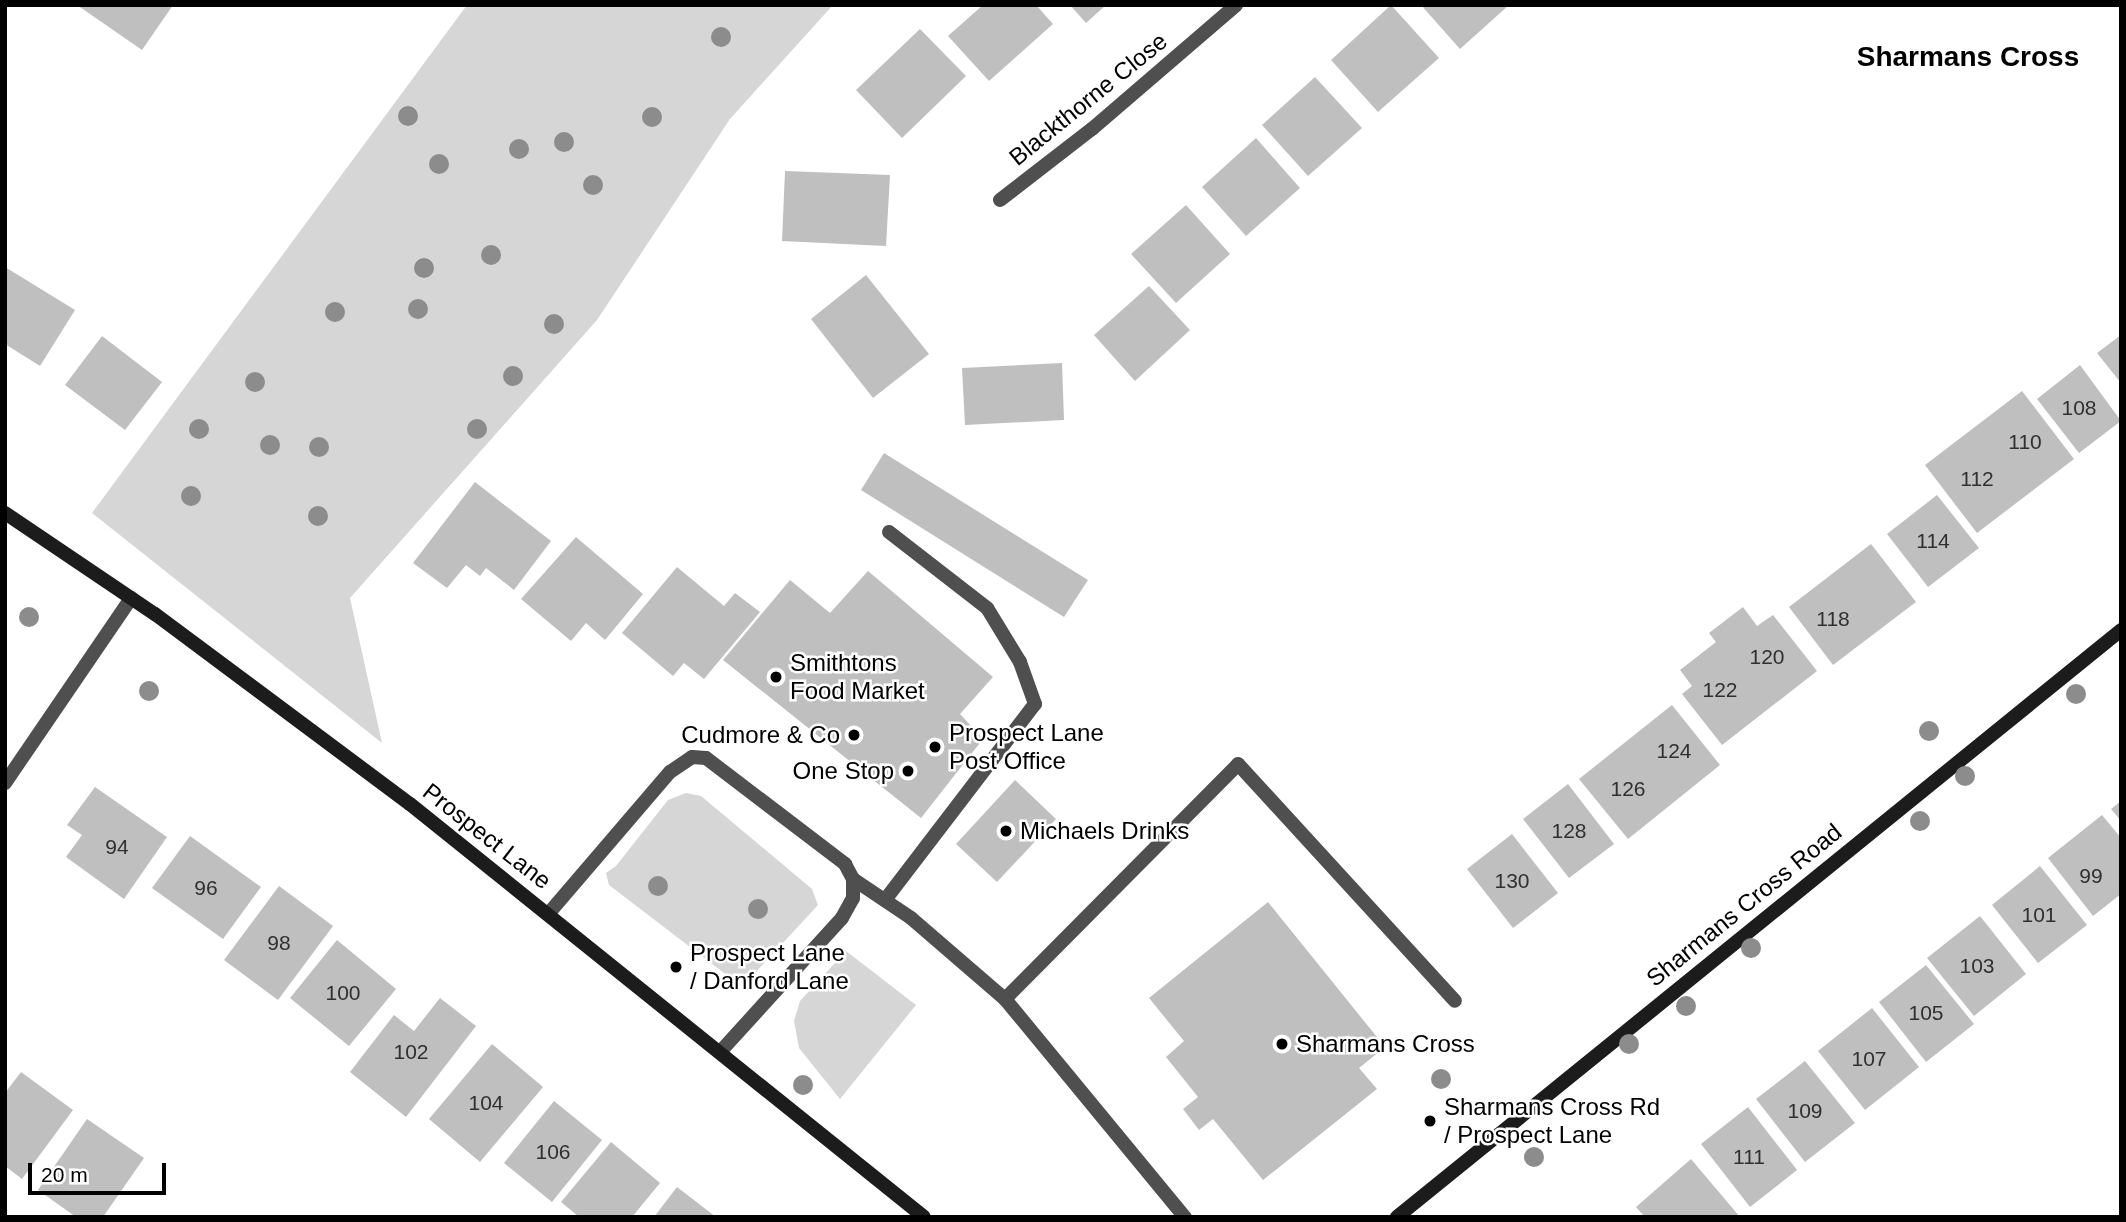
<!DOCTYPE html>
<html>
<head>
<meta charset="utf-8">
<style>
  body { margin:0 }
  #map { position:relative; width:2126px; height:1222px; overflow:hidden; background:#fff; font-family:Arial,sans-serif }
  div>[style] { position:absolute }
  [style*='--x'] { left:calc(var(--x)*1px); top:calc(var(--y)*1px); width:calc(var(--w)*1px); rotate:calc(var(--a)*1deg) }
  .green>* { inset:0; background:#d6d6d6 }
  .building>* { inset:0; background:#bfbfbf }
  .lane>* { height:14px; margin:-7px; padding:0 7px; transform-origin:7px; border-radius:7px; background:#4f4f4f }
  .street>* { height:14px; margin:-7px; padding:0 7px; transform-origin:7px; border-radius:7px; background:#4f4f4f }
  .secondary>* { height:14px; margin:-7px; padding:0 7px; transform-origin:7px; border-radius:7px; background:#1c1c1c }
  .trees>* { width:20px; height:20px; margin:-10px; border-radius:50%; background:#8c8c8c }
  .dots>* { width:19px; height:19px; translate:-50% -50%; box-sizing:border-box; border:4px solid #fff; border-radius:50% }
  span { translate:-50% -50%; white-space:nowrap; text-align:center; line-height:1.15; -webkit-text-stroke:5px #fff; paint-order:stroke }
  .number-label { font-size:21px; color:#303030 }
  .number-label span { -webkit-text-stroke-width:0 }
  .street-label { font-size:24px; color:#000 }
  .poi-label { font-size:24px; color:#000 }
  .left { translate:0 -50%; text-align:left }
  .right { translate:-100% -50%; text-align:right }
  .quarter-label { font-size:28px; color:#000; font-weight:700 }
  .frame { position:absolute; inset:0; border:7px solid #000; pointer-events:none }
  .scale { position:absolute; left:28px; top:1163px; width:138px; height:32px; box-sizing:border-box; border:4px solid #000; border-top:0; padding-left:9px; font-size:21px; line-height:24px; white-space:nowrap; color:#000; -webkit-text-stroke:5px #fff; paint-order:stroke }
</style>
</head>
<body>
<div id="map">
  <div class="green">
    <i style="clip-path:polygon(467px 5px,833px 5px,730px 119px,597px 320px,350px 598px,382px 743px,92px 513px)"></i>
    <i style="clip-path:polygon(686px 793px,701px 796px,812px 889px,818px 905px,755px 973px,739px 979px,724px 973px,609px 885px,606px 873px,616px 866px,668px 800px)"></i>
    <i style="clip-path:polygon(846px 951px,916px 1005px,840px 1099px,799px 1048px,794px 1021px,800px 1001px)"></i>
  </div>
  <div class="building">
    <i style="clip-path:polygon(77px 5px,173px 5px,142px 50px)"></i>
    <i style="clip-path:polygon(983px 5px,1036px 5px,1053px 24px,989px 81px,948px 36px)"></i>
    <i style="clip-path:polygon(1070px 5px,1106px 5px,1086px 23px)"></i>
    <i style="clip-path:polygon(1391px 5px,1439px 58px,1378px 112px,1331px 60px)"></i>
    <i style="clip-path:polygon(1421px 5px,1509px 5px,1460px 49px)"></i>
    <i style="clip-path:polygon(920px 29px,966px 76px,902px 138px,856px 90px)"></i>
    <i style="clip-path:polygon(1315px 77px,1362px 128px,1308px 176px,1262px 125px)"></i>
    <i style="clip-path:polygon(1256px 138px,1300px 188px,1246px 236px,1202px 187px)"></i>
    <i style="clip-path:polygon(785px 171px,890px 175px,886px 246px,782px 241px)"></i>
    <i style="clip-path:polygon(1186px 205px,1230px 254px,1176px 303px,1131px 254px)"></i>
    <i style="clip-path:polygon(5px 267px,75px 310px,40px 366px,5px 344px)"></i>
    <i style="clip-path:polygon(866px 275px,929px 354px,873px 398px,811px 319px)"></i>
    <i style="clip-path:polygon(1149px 286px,1190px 330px,1135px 381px,1094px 335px)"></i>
    <i style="clip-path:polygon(2121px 335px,2121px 383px,2097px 353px)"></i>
    <i style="clip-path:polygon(102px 336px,162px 382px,125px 430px,65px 385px)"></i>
    <i style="clip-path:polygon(1062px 363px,1064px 420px,965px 425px,962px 368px)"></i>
    <i style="clip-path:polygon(2080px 365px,2121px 421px,2079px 453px,2037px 399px)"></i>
    <i style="clip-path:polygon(2022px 391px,2074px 459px,1977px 533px,1925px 465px)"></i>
    <i style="clip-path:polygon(884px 453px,1088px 580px,1064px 617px,861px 490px)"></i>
    <i style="clip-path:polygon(475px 482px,551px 541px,514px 590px,486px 568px,480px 576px,466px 565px,447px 588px,413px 563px)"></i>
    <i style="clip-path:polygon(1937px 495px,1979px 548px,1928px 587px,1887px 534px)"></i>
    <i style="clip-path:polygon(576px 537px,643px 594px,605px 640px,586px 623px,571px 641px,521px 599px)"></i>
    <i style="clip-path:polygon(1871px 544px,1916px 602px,1833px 665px,1789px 607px)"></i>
    <i style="clip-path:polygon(677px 567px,724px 606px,735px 593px,760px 612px,704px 679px,684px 663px,673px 676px,622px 633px)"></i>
    <i style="clip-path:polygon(868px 571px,993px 677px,960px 714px,983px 739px,921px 818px,723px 660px,790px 580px,830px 613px)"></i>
    <i style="clip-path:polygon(1743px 607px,1757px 626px,1773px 615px,1817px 671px,1722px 745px,1682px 694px,1692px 686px,1680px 670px,1716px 642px,1709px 633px)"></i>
    <i style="clip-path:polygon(1672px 705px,1720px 765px,1628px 839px,1579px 779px)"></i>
    <i style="clip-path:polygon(1015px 780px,1056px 819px,997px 882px,956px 844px)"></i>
    <i style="clip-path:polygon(1568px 784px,1614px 844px,1569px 878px,1523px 819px)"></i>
    <i style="clip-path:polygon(95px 787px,167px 837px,124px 899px,66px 857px,82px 835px,67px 825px)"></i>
    <i style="clip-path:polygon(2121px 801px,2121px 821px,2111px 809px)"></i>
    <i style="clip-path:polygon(2102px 815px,2121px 838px,2121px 894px,2093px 916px,2048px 858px)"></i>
    <i style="clip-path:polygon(1512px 834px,1558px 893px,1513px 928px,1467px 869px)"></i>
    <i style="clip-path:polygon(190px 836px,261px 887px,223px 939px,152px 888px)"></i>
    <i style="clip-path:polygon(2040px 866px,2087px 925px,2038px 963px,1992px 905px)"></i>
    <i style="clip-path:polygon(279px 886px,333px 926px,278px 1000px,224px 960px)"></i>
    <i style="clip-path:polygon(1268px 902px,1385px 1047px,1359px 1068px,1377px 1089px,1263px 1180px,1213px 1119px,1199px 1130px,1183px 1109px,1198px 1097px,1166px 1057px,1184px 1041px,1149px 998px)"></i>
    <i style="clip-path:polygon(1980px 916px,2026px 974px,1974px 1016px,1927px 958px)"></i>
    <i style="clip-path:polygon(337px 940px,396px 989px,349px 1046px,290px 998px)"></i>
    <i style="clip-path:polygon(1926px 965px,1974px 1024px,1926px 1062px,1879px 1002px)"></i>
    <i style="clip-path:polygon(440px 998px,476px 1026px,406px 1117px,350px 1072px,394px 1015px,414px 1031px)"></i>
    <i style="clip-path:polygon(1872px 1008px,1919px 1067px,1865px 1110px,1818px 1051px)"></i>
    <i style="clip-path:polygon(492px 1044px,543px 1087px,480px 1162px,429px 1119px)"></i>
    <i style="clip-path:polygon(1805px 1061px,1855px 1123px,1805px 1162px,1756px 1099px)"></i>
    <i style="clip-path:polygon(21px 1072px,73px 1110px,22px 1179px,5px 1166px,5px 1093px)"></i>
    <i style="clip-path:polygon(554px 1101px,602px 1140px,552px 1202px,504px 1163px)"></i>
    <i style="clip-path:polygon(1748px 1107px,1797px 1170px,1750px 1207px,1701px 1144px)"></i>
    <i style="clip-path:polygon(87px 1119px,144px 1158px,103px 1217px,76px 1217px,38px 1190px)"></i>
    <i style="clip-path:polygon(611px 1142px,660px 1183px,632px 1217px,579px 1217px,561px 1202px)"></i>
    <i style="clip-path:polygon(1691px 1159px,1740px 1217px,1645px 1217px,1636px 1207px)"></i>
    <i style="clip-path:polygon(677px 1187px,716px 1217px,654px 1217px)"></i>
  </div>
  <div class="lane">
    <i style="--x:853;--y:879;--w:70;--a:33.9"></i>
    <i style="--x:911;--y:918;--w:124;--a:40.8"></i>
    <i style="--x:1005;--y:999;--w:283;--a:50.5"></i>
    <i style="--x:885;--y:900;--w:247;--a:-52.6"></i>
    <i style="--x:1035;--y:704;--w:45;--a:-109.7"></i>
    <i style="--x:1020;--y:662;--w:63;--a:-121.4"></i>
    <i style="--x:987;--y:608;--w:124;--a:-142.2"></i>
    <i style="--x:549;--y:913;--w:186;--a:-49.4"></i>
    <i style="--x:670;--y:772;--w:27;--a:-34"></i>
    <i style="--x:692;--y:757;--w:14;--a:4"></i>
    <i style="--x:706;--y:758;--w:175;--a:37.3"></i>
    <i style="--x:845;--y:864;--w:17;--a:62"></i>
    <i style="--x:853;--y:879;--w:19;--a:90"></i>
    <i style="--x:853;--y:898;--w:23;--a:119"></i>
    <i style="--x:842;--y:918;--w:180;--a:132.3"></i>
    <i style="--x:1005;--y:999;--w:331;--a:-45.2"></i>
    <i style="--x:1238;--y:764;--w:321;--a:47.5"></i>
  </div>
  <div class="street">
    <i style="--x:1000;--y:200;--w:116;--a:-37.7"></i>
    <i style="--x:1092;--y:129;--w:190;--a:-40.7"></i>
    <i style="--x:5;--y:783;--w:224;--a:-55.7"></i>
  </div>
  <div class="secondary">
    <i style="--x:5;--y:513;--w:181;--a:34"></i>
    <i style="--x:155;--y:614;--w:318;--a:36.7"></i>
    <i style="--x:410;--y:804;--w:659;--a:38.78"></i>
    <i style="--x:1397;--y:1217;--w:932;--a:-39.03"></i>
  </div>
  <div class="trees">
    <i style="left:721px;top:37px"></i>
    <i style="left:408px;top:116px"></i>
    <i style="left:652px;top:117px"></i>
    <i style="left:564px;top:142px"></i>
    <i style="left:519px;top:149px"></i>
    <i style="left:439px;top:164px"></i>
    <i style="left:593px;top:185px"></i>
    <i style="left:491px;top:255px"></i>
    <i style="left:424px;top:268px"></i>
    <i style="left:418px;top:309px"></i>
    <i style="left:335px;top:312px"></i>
    <i style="left:554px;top:324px"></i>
    <i style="left:513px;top:376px"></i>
    <i style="left:255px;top:382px"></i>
    <i style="left:199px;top:429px"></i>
    <i style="left:477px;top:429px"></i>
    <i style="left:270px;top:445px"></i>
    <i style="left:319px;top:447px"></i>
    <i style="left:191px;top:496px"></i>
    <i style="left:318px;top:516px"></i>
    <i style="left:29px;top:617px"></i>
    <i style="left:149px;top:691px"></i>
    <i style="left:2076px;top:694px"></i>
    <i style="left:1929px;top:731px"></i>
    <i style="left:1965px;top:776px"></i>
    <i style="left:1920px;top:821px"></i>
    <i style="left:658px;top:886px"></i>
    <i style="left:758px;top:909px"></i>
    <i style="left:1751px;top:948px"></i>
    <i style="left:1686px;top:1006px"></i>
    <i style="left:1629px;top:1044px"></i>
    <i style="left:1441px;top:1079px"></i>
    <i style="left:803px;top:1085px"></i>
    <i style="left:1534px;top:1157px"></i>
  </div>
  <div class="dots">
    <i style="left:776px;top:677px;background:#000"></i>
    <i style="left:854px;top:735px;background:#000"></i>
    <i style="left:935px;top:747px;background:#000"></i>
    <i style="left:908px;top:771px;background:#000"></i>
    <i style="left:1006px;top:831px;background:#000"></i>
    <i style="left:676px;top:967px;background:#000"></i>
    <i style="left:1282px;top:1044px;background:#000"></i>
    <i style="left:1430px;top:1121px;background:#000"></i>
  </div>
  <div class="number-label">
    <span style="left:2079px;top:408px">108</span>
    <span style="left:2025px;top:442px">110</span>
    <span style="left:1977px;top:479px">112</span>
    <span style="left:1933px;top:541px">114</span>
    <span style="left:1833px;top:619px">118</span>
    <span style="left:1767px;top:657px">120</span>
    <span style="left:1720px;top:690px">122</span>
    <span style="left:1674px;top:751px">124</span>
    <span style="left:1628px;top:789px">126</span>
    <span style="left:1569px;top:831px">128</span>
    <span style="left:117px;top:847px">94</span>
    <span style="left:2091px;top:876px">99</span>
    <span style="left:1512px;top:881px">130</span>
    <span style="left:206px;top:888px">96</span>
    <span style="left:2039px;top:915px">101</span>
    <span style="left:279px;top:943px">98</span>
    <span style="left:1977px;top:966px">103</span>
    <span style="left:343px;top:993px">100</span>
    <span style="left:1926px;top:1013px">105</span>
    <span style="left:411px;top:1052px">102</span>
    <span style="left:1869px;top:1059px">107</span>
    <span style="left:486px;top:1103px">104</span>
    <span style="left:1805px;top:1111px">109</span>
    <span style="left:553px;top:1152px">106</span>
    <span style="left:1749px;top:1157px">111</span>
  </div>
  <div class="street-label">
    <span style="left:1088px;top:99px;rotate:-39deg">Blackthorne Close</span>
    <span style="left:487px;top:836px;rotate:38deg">Prospect Lane</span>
    <span style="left:1744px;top:905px;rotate:-39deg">Sharmans Cross Road</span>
  </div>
  <div class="poi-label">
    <span class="left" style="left:790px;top:677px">Smithtons<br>Food Market</span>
    <span class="left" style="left:949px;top:747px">Prospect Lane<br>Post Office</span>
    <span class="right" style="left:840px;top:735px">Cudmore &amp; Co</span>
    <span class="right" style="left:894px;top:771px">One Stop</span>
    <span class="left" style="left:1020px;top:831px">Michaels Drinks</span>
    <span class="left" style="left:690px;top:967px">Prospect Lane<br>/ Danford Lane</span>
    <span class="left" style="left:1296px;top:1044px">Sharmans Cross</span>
    <span class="left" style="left:1444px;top:1121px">Sharmans Cross Rd<br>/ Prospect Lane</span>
  </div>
  <div class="quarter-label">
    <span style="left:1968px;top:57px">Sharmans Cross</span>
  </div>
  <div class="frame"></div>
  <div class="scale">20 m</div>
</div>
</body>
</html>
